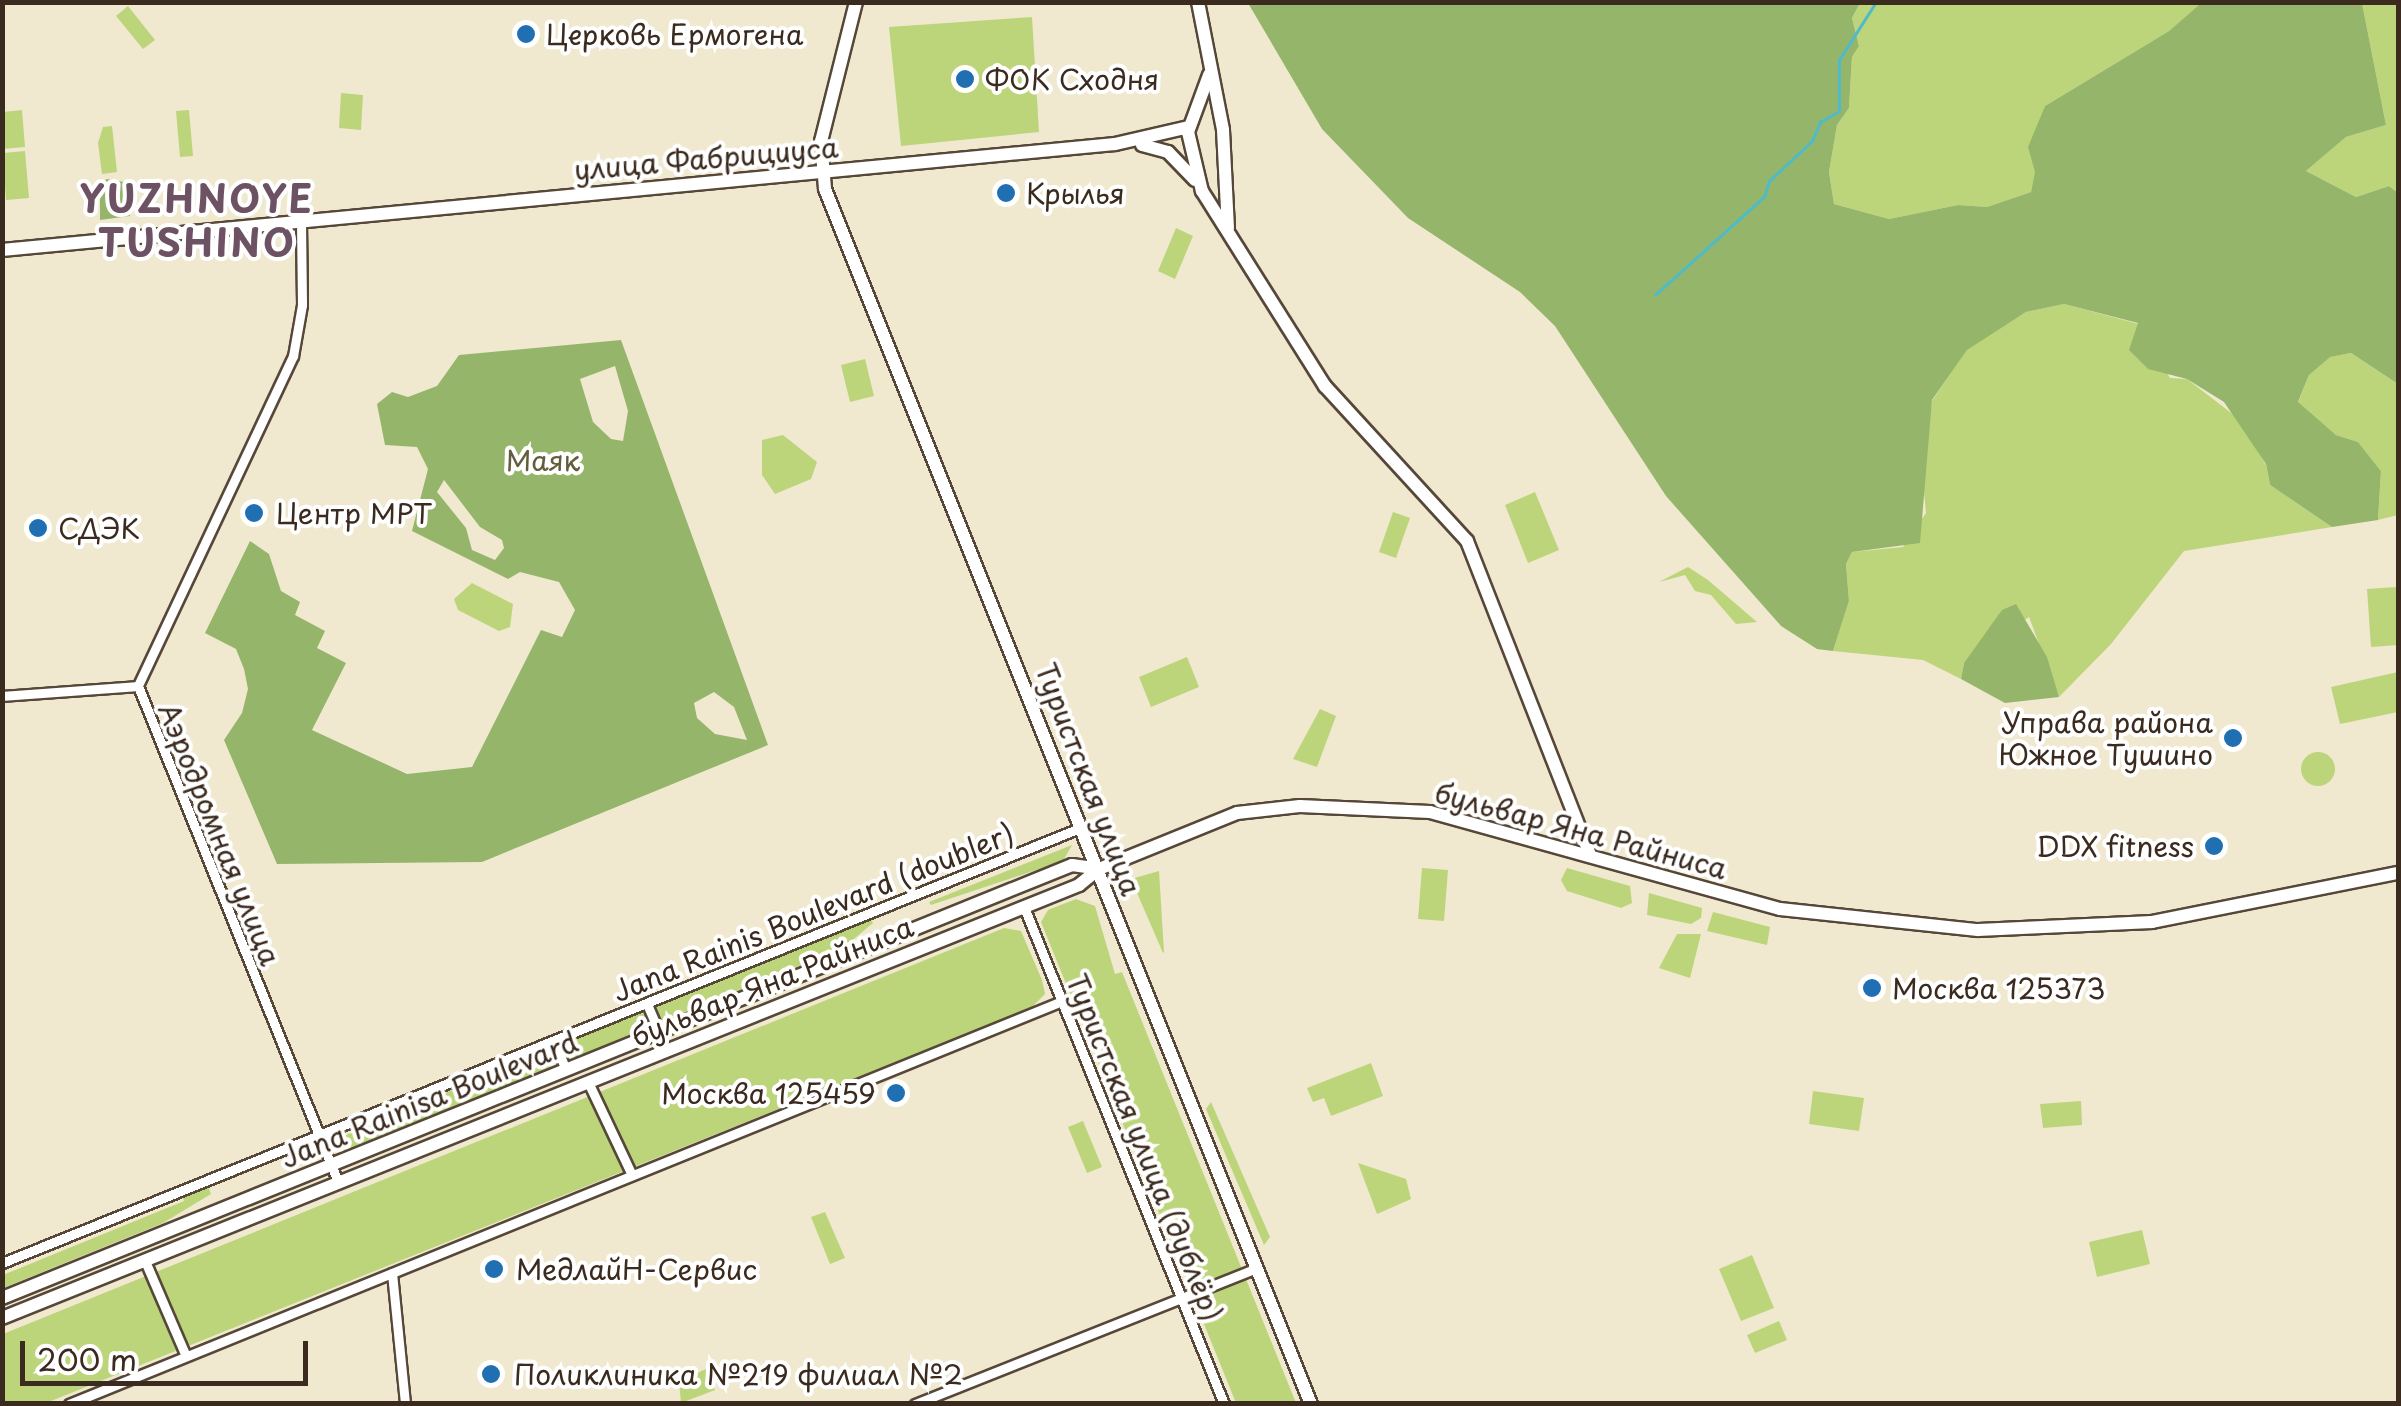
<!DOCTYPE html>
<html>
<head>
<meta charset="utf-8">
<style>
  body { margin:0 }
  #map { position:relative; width:2401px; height:1406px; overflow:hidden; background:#f0e9d0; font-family:"Playpen Sans",sans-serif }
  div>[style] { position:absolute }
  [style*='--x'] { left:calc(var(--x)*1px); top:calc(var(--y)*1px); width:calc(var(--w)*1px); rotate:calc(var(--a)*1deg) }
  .green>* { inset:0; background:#bcd57a }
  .round { border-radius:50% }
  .forest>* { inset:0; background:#95b66a }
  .stream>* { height:2.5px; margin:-1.25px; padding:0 1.25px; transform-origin:1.25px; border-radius:1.25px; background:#4fbbc9 }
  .roads { filter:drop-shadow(2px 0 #564739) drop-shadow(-2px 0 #564739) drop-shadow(0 2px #564739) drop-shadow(0 -2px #564739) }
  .street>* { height:9px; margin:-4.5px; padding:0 4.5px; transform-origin:4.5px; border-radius:4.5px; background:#fff }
  .secondary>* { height:12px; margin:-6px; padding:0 6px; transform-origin:6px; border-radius:6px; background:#fff }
  .dots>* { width:28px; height:28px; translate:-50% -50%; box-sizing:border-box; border:5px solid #fff; border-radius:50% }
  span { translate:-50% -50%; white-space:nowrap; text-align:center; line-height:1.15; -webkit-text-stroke:8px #fff; paint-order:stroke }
  .poi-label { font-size:28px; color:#3b2a1e }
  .left { translate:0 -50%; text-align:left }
  .right { translate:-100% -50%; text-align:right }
  .street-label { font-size:28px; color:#3b2a1e }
  .park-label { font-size:28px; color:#625d3a }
  .district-label { font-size:38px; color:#6d5263; font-weight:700; letter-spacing:2.5px }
  .frame { position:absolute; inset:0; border:5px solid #3b2a1e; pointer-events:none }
  .scale { position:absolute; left:20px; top:1341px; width:288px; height:45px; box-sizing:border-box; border:5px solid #3b2a1e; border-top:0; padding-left:12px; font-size:30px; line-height:35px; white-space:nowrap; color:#3b2a1e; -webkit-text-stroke:8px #fff; paint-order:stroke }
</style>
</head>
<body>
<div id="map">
  <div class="green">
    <i style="clip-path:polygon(1860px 3px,2201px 3px,2169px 31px,2045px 106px,2029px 147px,2036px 172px,2031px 192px,1987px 207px,1958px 205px,1889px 219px,1834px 204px,1829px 172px,1837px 125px,1849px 108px,1852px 57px,1859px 46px,1852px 18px)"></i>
    <i style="clip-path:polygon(2362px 3px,2398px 3px,2398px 193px,2389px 186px,2356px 197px,2306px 171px,2346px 137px,2386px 125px)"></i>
    <i style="clip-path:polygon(128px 6px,155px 40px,143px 49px,116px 16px)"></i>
    <i style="clip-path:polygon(1032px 17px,1039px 132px,901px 146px,889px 27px)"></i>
    <i style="clip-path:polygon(341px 93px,363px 95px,361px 130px,339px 128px)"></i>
    <i style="clip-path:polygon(22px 110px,25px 147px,3px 149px,3px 112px)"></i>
    <i style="clip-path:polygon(189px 110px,193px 156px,180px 157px,176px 111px)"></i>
    <i style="clip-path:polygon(112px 126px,117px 172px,102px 174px,98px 143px,103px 127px)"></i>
    <i style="clip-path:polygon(25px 151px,29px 198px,6px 200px,3px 153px)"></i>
    <i style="clip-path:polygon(1176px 228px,1193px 236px,1175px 279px,1158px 271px)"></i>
    <i style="clip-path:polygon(2064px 304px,2139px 324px,2170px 378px,2187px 379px,2239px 419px,2266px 465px,2270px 485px,2332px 527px,2184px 551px,2111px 644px,2059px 697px,2029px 617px,1964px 663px,1961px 679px,1923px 660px,1833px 651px,1849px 601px,1846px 564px,1852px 552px,1903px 547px,1926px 513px,1922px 471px,1932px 401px,1967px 349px,2026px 312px)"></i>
    <i style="clip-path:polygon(2351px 353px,2398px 384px,2398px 515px,2378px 520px,2381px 471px,2358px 442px,2336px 435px,2298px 403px,2309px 375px,2329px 357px)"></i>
    <i style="clip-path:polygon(865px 359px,874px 396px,850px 402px,841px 365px)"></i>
    <i style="clip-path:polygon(783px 435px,817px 462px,811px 479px,775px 494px,762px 475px,762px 440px)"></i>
    <i style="clip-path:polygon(1535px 492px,1559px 550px,1528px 563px,1505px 505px)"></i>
    <i style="clip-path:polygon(1393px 512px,1410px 518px,1396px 558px,1379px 552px)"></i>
    <i style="clip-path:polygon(1688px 567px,1708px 580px,1757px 622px,1736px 624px,1711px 595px,1695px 591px,1685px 575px,1659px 582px)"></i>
    <i style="clip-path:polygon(472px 583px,513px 604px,510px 627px,499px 631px,458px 610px,454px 599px)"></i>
    <i style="clip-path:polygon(2396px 587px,2398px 645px,2371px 647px,2367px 589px)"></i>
    <i style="clip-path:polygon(1187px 657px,1199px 687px,1151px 707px,1139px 677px)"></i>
    <i style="clip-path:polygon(2398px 672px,2398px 712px,2340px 724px,2331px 687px)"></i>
    <i style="clip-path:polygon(1320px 709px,1336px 716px,1317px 767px,1293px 759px)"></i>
    <i class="round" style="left:2301px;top:752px;width:34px;height:34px"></i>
    <i style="clip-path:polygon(1072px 845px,1063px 861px,931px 905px,929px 902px)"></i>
    <i style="clip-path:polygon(1422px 868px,1448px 870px,1444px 921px,1418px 919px)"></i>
    <i style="clip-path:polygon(1567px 868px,1630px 886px,1632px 903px,1621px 908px,1567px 891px,1561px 880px)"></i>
    <i style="clip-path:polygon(1159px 871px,1164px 952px,1163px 953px,1131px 879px)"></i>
    <i style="clip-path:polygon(1649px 893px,1702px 908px,1701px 918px,1691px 924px,1647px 915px)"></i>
    <i style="clip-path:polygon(1076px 899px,1095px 906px,1115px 974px,1122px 972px,1296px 1403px,1236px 1403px,1041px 922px,1048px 910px)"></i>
    <i style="clip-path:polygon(1713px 912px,1770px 927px,1767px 945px,1707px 931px)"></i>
    <i style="clip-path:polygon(870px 918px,873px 923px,843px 948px,665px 1020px,656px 1018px,655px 1005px)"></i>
    <i style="clip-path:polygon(1004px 928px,1021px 931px,1042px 980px,1045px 994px,1032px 1007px,46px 1403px,3px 1404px,3px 1334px)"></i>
    <i style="clip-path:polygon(1677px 934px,1701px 934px,1690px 978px,1659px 968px)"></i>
    <i style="clip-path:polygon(636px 1012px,647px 1015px,644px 1030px,577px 1057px,564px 1053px,567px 1040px)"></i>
    <i style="clip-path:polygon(542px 1052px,556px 1058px,549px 1069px,352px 1147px,332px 1141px)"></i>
    <i style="clip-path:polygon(1371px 1063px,1383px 1096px,1331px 1116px,1324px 1098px,1313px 1102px,1307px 1088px)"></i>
    <i style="clip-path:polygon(1813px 1091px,1864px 1098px,1859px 1131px,1809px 1124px)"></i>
    <i style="clip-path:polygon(2081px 1101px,2082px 1125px,2043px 1128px,2040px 1104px)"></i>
    <i style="clip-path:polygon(1211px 1102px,1270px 1237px,1264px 1245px,1206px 1109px)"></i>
    <i style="clip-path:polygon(1083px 1121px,1102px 1167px,1087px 1173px,1068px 1127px)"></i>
    <i style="clip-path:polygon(1358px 1163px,1406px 1179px,1411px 1199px,1377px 1214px)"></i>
    <i style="clip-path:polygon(207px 1184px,211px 1194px,163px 1223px,3px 1288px,3px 1275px,184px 1201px,182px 1195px)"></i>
    <i style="clip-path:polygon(825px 1212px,845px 1258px,830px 1264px,811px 1217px)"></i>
    <i style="clip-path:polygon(2142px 1230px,2150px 1264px,2097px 1277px,2089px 1242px)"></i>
    <i style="clip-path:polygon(1752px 1255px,1774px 1308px,1741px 1321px,1719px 1269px)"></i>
    <i style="clip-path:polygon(1779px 1321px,1787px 1340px,1755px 1353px,1747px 1335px)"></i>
    <i style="clip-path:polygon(706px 1369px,715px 1390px,681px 1403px,679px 1381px)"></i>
  </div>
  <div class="forest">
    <i style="clip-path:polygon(1248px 3px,1860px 3px,1852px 18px,1859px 46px,1852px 57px,1849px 108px,1837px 125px,1829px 172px,1834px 204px,1889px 219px,1958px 205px,1987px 207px,2031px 192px,2035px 172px,2028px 147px,2045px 106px,2169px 31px,2201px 3px,2362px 3px,2386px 125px,2346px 137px,2306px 171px,2356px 197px,2389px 186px,2398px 193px,2398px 384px,2351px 353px,2330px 357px,2309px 375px,2298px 402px,2336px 435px,2358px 442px,2381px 471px,2378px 520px,2332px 527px,2270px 485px,2266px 464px,2224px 402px,2187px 379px,2148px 369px,2129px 350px,2138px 323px,2064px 304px,2026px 312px,1967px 350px,1932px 400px,1920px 543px,1852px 552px,1846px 564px,1849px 601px,1833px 651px,1817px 649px,1781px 626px,1666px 496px,1555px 326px,1520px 292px,1408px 218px,1322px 129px)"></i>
    <i style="clip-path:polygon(107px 179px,125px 182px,130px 216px,100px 220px,100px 183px)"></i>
    <i style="clip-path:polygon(evenodd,621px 340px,768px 745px,482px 862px,277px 864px,224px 740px,242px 713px,248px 689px,244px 669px,236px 649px,205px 633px,250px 541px,269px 554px,281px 591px,300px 602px,295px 615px,325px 631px,317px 648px,346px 663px,312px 730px,407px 774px,472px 767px,541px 630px,562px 637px,575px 610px,559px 582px,520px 572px,508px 579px,412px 531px,428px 469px,417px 447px,385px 445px,377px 404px,392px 392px,408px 397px,437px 386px,459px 355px,621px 340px,615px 366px,628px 411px,623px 441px,611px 439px,593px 422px,580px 379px,615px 366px,621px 340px,444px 480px,480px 527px,502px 540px,504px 548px,495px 560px,472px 550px,466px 528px,437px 492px,444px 480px,621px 340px,714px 692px,734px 707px,747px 740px,715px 734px,697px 718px,694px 703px,714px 692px)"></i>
    <i style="clip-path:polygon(2016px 604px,2047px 657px,2059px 697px,2005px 703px,1961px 679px,1964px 663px,2002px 610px)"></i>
  </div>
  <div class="stream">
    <i style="--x:1655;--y:295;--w:147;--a:-42"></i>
    <i style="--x:1764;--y:197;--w:17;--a:-73"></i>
    <i style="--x:1769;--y:181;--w:59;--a:-42.9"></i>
    <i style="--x:1812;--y:141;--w:21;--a:-67"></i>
    <i style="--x:1820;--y:122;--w:22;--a:-30"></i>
    <i style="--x:1839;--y:111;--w:51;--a:-90"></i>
    <i style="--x:1839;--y:60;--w:69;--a:-57.5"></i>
  </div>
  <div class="roads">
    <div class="street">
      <i style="--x:301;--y:222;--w:83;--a:89.3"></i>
      <i style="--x:302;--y:305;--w:52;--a:100"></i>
      <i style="--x:293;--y:356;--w:365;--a:115.2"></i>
      <i style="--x:138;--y:686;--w:535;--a:68.04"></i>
      <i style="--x:2;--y:696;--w:136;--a:-4.2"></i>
      <i style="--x:1024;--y:907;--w:536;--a:68.08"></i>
      <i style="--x:647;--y:1004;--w:30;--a:67"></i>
      <i style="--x:555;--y:1043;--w:29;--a:68"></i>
      <i style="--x:588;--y:1082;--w:103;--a:64.7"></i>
      <i style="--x:145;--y:1261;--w:103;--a:66.7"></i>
      <i style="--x:2;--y:1263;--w:1165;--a:-21.98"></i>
      <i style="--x:392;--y:1273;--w:132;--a:84.3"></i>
      <i style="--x:69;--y:1404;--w:1072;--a:-22.09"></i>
      <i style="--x:915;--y:1404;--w:367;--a:-21.7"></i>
    </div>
    <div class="secondary">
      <i style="--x:856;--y:2;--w:143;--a:104.1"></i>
      <i style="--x:821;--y:141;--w:48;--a:85.2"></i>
      <i style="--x:825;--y:189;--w:1309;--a:68.2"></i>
      <i style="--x:1198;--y:2;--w:130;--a:78.9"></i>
      <i style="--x:1223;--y:130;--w:98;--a:87.1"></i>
      <i style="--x:1209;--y:75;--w:61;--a:110.2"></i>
      <i style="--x:1188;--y:132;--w:61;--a:76.7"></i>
      <i style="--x:1202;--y:191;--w:231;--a:57.8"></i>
      <i style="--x:1325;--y:386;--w:210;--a:47.5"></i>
      <i style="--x:1467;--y:541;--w:337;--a:68.6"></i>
      <i style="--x:1142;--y:145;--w:27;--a:15"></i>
      <i style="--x:1168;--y:152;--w:39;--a:46"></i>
      <i style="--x:2;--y:250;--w:1118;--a:-5.44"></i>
      <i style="--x:1115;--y:144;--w:76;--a:-12.9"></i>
      <i style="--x:2;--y:1298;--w:1154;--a:-22.03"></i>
      <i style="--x:1072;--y:865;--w:27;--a:8"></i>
      <i style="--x:2;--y:1318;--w:1161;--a:-21.9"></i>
      <i style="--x:1079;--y:885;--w:26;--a:-39"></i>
      <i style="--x:1099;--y:869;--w:149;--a:-22.1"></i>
      <i style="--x:1237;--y:813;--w:63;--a:-6.3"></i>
      <i style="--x:1300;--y:806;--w:130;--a:2.6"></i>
      <i style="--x:1430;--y:812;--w:363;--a:15.5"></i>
      <i style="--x:1780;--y:909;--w:199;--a:6.1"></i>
      <i style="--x:1978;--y:930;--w:174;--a:-2.6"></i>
      <i style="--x:2152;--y:922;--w:251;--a:-11.3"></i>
    </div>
  </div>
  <div class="dots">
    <i style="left:526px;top:34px;background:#1f6fb2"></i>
    <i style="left:965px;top:79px;background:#1f6fb2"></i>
    <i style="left:1006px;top:193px;background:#1f6fb2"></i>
    <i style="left:254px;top:513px;background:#1f6fb2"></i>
    <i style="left:38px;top:528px;background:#1f6fb2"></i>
    <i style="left:2233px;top:738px;background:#1f6fb2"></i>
    <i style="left:2214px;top:846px;background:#1f6fb2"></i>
    <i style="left:1872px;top:988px;background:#1f6fb2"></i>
    <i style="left:896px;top:1093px;background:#1f6fb2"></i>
    <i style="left:494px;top:1269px;background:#1f6fb2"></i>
    <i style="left:491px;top:1374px;background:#1f6fb2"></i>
  </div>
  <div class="poi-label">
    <span class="left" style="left:546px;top:34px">Церковь Ермогена</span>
    <span class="left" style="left:985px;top:79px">ФОК Сходня</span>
    <span class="left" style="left:1026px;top:193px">Крылья</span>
    <span class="left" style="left:276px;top:513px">Центр МРТ</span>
    <span class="left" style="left:58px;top:528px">СДЭК</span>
    <span class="right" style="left:2213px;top:738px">Управа района<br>Южное Тушино</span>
    <span class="right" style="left:2194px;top:846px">DDX fitness</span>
    <span class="left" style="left:1892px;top:988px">Москва 125373</span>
    <span class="right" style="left:876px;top:1093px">Москва 125459</span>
    <span class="left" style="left:516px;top:1269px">МедлайН-Сервис</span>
    <span class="left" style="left:514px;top:1374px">Поликлиника №219 филиал №2</span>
  </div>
  <div class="street-label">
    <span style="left:706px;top:158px;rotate:-5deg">улица Фабрициуса</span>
    <span style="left:1089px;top:779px;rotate:69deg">Туристская улица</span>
    <span style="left:1581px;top:830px;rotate:15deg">бульвар Яна Райниса</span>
    <span style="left:220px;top:834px;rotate:68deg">Аэродромная улица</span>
    <span style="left:813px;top:912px;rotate:-22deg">Jana Rainis Boulevard (doubler)</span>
    <span style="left:772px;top:981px;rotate:-22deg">бульвар Яна Райниса</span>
    <span style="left:429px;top:1099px;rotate:-22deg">Jana Rainisa Boulevard</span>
    <span style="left:1145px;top:1147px;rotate:68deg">Туристская улица (дублёр)</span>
  </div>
  <div class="park-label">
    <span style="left:543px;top:460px">Маяк</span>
  </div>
  <div class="district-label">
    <span style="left:197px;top:220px">YUZHNOYE<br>TUSHINO</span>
  </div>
  <div class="frame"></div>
  <div class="scale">200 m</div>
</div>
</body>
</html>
